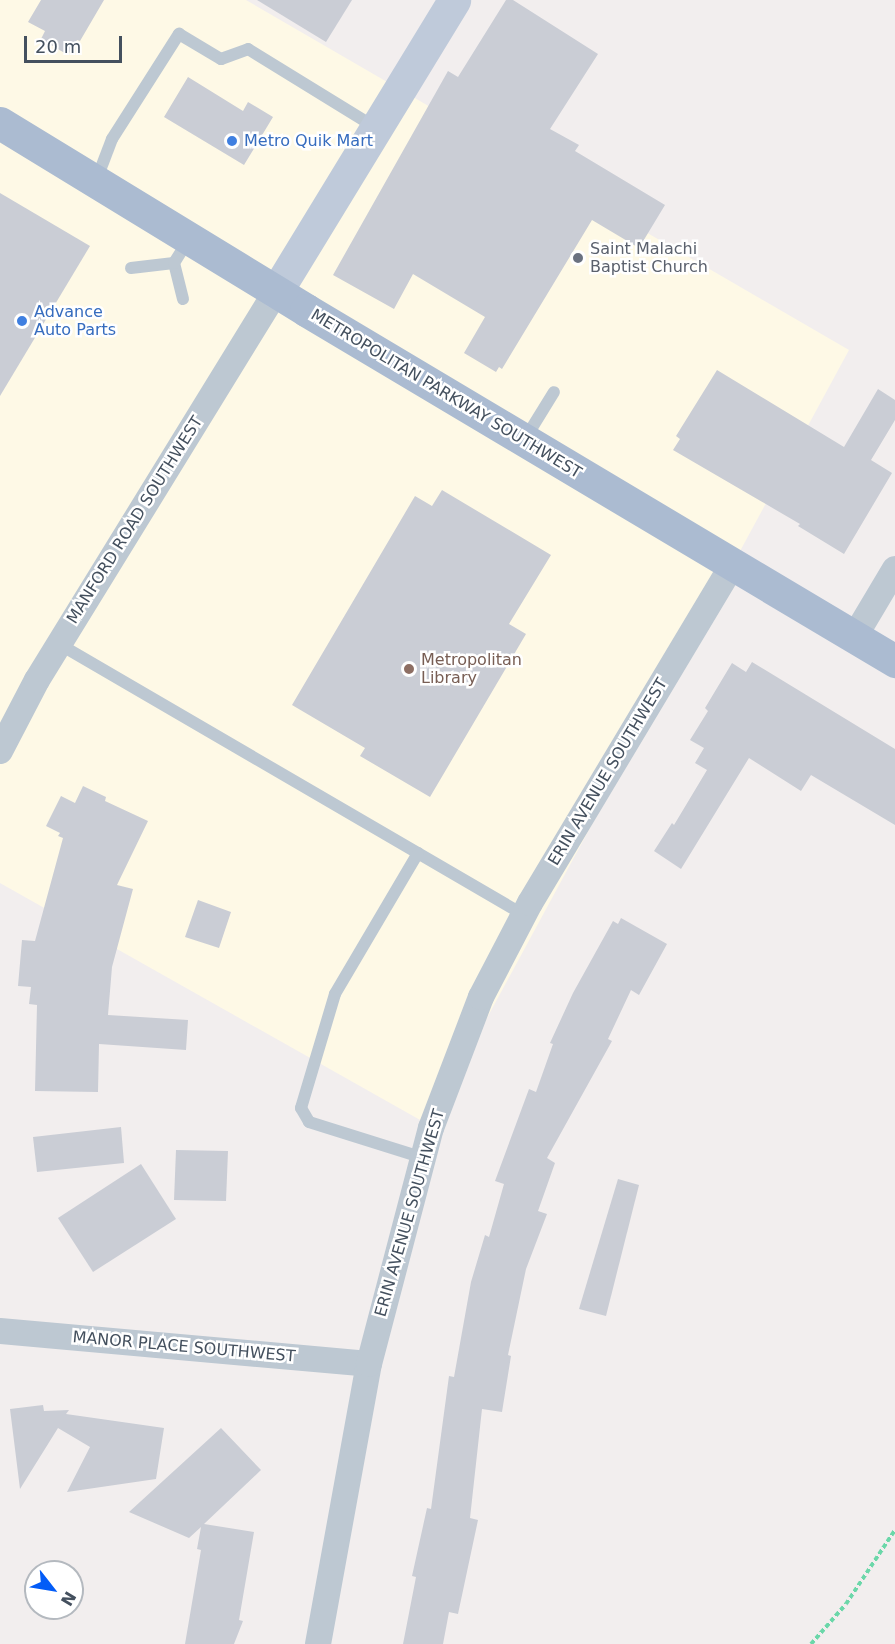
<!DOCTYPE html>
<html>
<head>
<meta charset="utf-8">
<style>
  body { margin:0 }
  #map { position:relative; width:895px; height:1644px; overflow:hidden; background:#f2eeee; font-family:"DejaVu Sans",sans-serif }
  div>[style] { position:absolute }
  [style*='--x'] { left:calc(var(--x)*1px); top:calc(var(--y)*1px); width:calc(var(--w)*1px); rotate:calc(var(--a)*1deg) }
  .commercial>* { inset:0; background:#fef9e6 }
  .building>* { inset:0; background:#cacdd5 }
  .path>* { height:4px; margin-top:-2px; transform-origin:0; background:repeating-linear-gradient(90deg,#6bd7a9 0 4.5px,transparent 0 7.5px) }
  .lane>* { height:12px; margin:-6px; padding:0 6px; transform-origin:6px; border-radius:6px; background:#bdc8d2 }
  .street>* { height:26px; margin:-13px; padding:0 13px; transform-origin:13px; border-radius:13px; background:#bdc8d2 }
  .secondary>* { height:33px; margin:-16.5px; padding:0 16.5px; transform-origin:16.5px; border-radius:16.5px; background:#bfcada }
  .primary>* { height:33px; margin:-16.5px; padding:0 16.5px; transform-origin:16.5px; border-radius:16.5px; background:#abbbd1 }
  .dots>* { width:16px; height:16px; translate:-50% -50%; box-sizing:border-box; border:3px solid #fff; border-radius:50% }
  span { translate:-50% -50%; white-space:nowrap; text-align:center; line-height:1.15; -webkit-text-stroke:5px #fff; paint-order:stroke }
  .shop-label { font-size:16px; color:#366cbe }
  .left { translate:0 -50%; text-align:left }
  .worship-label { font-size:16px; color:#5b616d }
  .street-label { font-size:16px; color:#44505e }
  .education-label { font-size:16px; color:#785e54 }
  .north { position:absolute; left:24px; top:1560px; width:60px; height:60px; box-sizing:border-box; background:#fff; border:2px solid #b4b9bf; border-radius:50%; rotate:121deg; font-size:16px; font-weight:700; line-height:24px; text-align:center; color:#44505e }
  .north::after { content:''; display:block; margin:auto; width:21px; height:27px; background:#035cf7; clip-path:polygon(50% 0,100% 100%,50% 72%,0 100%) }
  .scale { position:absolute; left:24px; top:36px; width:98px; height:27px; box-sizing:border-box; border:3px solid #44505e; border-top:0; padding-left:8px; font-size:18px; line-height:21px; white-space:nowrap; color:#44505e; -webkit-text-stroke:4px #fff; paint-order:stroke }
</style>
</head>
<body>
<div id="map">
  <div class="commercial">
    <i style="clip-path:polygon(0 0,246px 0,849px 350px,429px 1125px,0 883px)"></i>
  </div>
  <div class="building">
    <i style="clip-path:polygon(41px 0,104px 0,80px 41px,77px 40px,68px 55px,41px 39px,45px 31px,28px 22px)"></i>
    <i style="clip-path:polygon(257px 0,352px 0,326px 42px)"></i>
    <i style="clip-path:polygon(506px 0,513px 0,598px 54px,550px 129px,579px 145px,575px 151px,665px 205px,639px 248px,592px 220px,502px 369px,499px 367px,496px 372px,464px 353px,485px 317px,413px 274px,394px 309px,333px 275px,448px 71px,458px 77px)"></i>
    <i style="clip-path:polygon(188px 77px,243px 111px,248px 102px,273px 117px,244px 165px,164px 117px)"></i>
    <i style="clip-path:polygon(0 193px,90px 246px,0 396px)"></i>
    <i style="clip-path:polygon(717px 370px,844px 447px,878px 389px,895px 400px,895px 420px,871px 460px,892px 473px,844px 554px,798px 526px,800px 524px,673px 450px,680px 439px,676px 436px)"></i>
    <i style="clip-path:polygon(442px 490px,551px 555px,509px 624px,526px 634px,430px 797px,360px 756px,365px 748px,292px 705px,415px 496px,432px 506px)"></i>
    <i style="clip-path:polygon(752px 662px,895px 749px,895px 825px,811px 775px,801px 791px,749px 758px,681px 869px,654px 851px,672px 823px,674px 825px,707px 770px,695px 763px,704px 748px,690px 740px,708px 711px,705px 708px,732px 663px,746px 672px)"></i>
    <i style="clip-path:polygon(83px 786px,106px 797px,105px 801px,148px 821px,117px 885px,133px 889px,112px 967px,108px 1015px,188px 1020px,186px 1050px,99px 1044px,98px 1092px,35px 1091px,37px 1005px,29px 1004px,31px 987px,18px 986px,22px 940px,35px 941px,63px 838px,58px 836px,60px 833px,46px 826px,61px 796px,75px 803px)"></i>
    <i style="clip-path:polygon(198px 900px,231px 912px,219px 948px,185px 937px)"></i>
    <i style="clip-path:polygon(621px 918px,667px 944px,639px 995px,631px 990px,608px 1039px,612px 1041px,547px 1158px,555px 1163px,538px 1211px,547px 1214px,526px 1269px,508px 1355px,511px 1356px,502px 1412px,482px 1409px,470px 1518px,478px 1520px,458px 1614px,449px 1612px,443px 1644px,403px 1644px,416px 1577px,412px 1576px,427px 1508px,431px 1509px,449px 1376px,454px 1377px,471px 1282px,485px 1235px,489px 1237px,504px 1184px,495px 1181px,529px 1089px,536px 1092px,553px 1044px,550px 1043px,573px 993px,613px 921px,618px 924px)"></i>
    <i style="clip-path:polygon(121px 1127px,124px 1163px,37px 1172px,33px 1137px)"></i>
    <i style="clip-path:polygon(176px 1150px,228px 1151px,226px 1201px,174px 1200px)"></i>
    <i style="clip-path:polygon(141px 1164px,176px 1219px,93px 1272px,58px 1218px)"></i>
    <i style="clip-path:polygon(618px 1179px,639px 1185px,606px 1316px,579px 1309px)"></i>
    <i style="clip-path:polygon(43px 1405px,44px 1411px,69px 1410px,66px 1414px,164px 1428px,156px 1479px,67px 1492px,90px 1447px,58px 1428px,20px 1489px,10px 1409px)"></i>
    <i style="clip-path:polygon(221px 1428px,261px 1470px,204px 1524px,254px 1532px,239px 1620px,243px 1621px,234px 1644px,185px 1644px,201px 1550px,197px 1549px,201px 1527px,189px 1538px,129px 1512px)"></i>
  </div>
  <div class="path">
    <i style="--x:811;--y:1644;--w:53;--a:-48.8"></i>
    <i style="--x:846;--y:1604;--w:89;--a:-56.5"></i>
  </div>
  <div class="lane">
    <i style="--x:96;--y:181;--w:45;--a:-69.1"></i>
    <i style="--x:112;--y:139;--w:125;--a:-57.5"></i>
    <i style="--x:179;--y:34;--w:49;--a:30.8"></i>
    <i style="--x:221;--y:59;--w:29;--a:-20"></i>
    <i style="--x:248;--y:49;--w:149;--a:31.6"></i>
    <i style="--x:131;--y:268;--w:43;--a:-6.6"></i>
    <i style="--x:183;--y:299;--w:37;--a:-104"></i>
    <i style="--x:174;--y:263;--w:26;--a:-58"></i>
    <i style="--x:525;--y:439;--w:55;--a:-58.3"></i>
    <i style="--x:59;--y:644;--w:538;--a:30.23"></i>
    <i style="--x:418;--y:853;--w:164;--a:120.5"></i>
    <i style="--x:335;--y:994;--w:119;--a:106.6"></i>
    <i style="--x:301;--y:1108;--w:16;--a:60"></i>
    <i style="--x:309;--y:1122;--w:121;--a:17.4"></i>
  </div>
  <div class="street">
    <i style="--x:855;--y:636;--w:78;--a:-59.2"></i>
    <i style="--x:0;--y:751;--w:80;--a:-62.5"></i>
    <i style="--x:37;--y:680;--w:456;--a:-58.4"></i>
    <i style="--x:0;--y:1331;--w:370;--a:5.1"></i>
    <i style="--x:318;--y:1644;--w:285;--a:-79.7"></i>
    <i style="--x:369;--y:1364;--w:244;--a:-75.3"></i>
    <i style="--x:431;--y:1128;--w:140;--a:-69.1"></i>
    <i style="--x:481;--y:997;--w:106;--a:-62.5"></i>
    <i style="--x:530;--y:903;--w:395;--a:-59.1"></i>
  </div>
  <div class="secondary">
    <i style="--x:276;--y:292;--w:342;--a:-58.6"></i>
  </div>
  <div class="primary">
    <i style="--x:0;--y:123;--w:359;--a:31.4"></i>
    <i style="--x:306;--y:310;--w:686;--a:30.79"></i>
  </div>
  <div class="dots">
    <i style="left:232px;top:141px;background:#3f7fe0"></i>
    <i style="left:578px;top:258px;background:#6b7280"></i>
    <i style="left:22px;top:321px;background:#3f7fe0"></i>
    <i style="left:409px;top:669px;background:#8d6e63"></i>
  </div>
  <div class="shop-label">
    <span class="left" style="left:244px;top:141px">Metro Quik Mart</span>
    <span class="left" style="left:34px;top:321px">Advance<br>Auto Parts</span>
  </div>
  <div class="worship-label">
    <span class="left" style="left:590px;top:258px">Saint Malachi<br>Baptist Church</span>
  </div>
  <div class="street-label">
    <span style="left:446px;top:394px;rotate:31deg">METROPOLITAN PARKWAY SOUTHWEST</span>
    <span style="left:135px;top:520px;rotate:-58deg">MANFORD ROAD SOUTHWEST</span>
    <span style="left:608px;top:772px;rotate:-59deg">ERIN AVENUE SOUTHWEST</span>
    <span style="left:410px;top:1213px;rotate:-74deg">ERIN AVENUE SOUTHWEST</span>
    <span style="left:184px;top:1347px;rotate:5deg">MANOR PLACE SOUTHWEST</span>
  </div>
  <div class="education-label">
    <span class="left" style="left:421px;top:669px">Metropolitan<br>Library</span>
  </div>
  <div class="north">N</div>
  <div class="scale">20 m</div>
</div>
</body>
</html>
